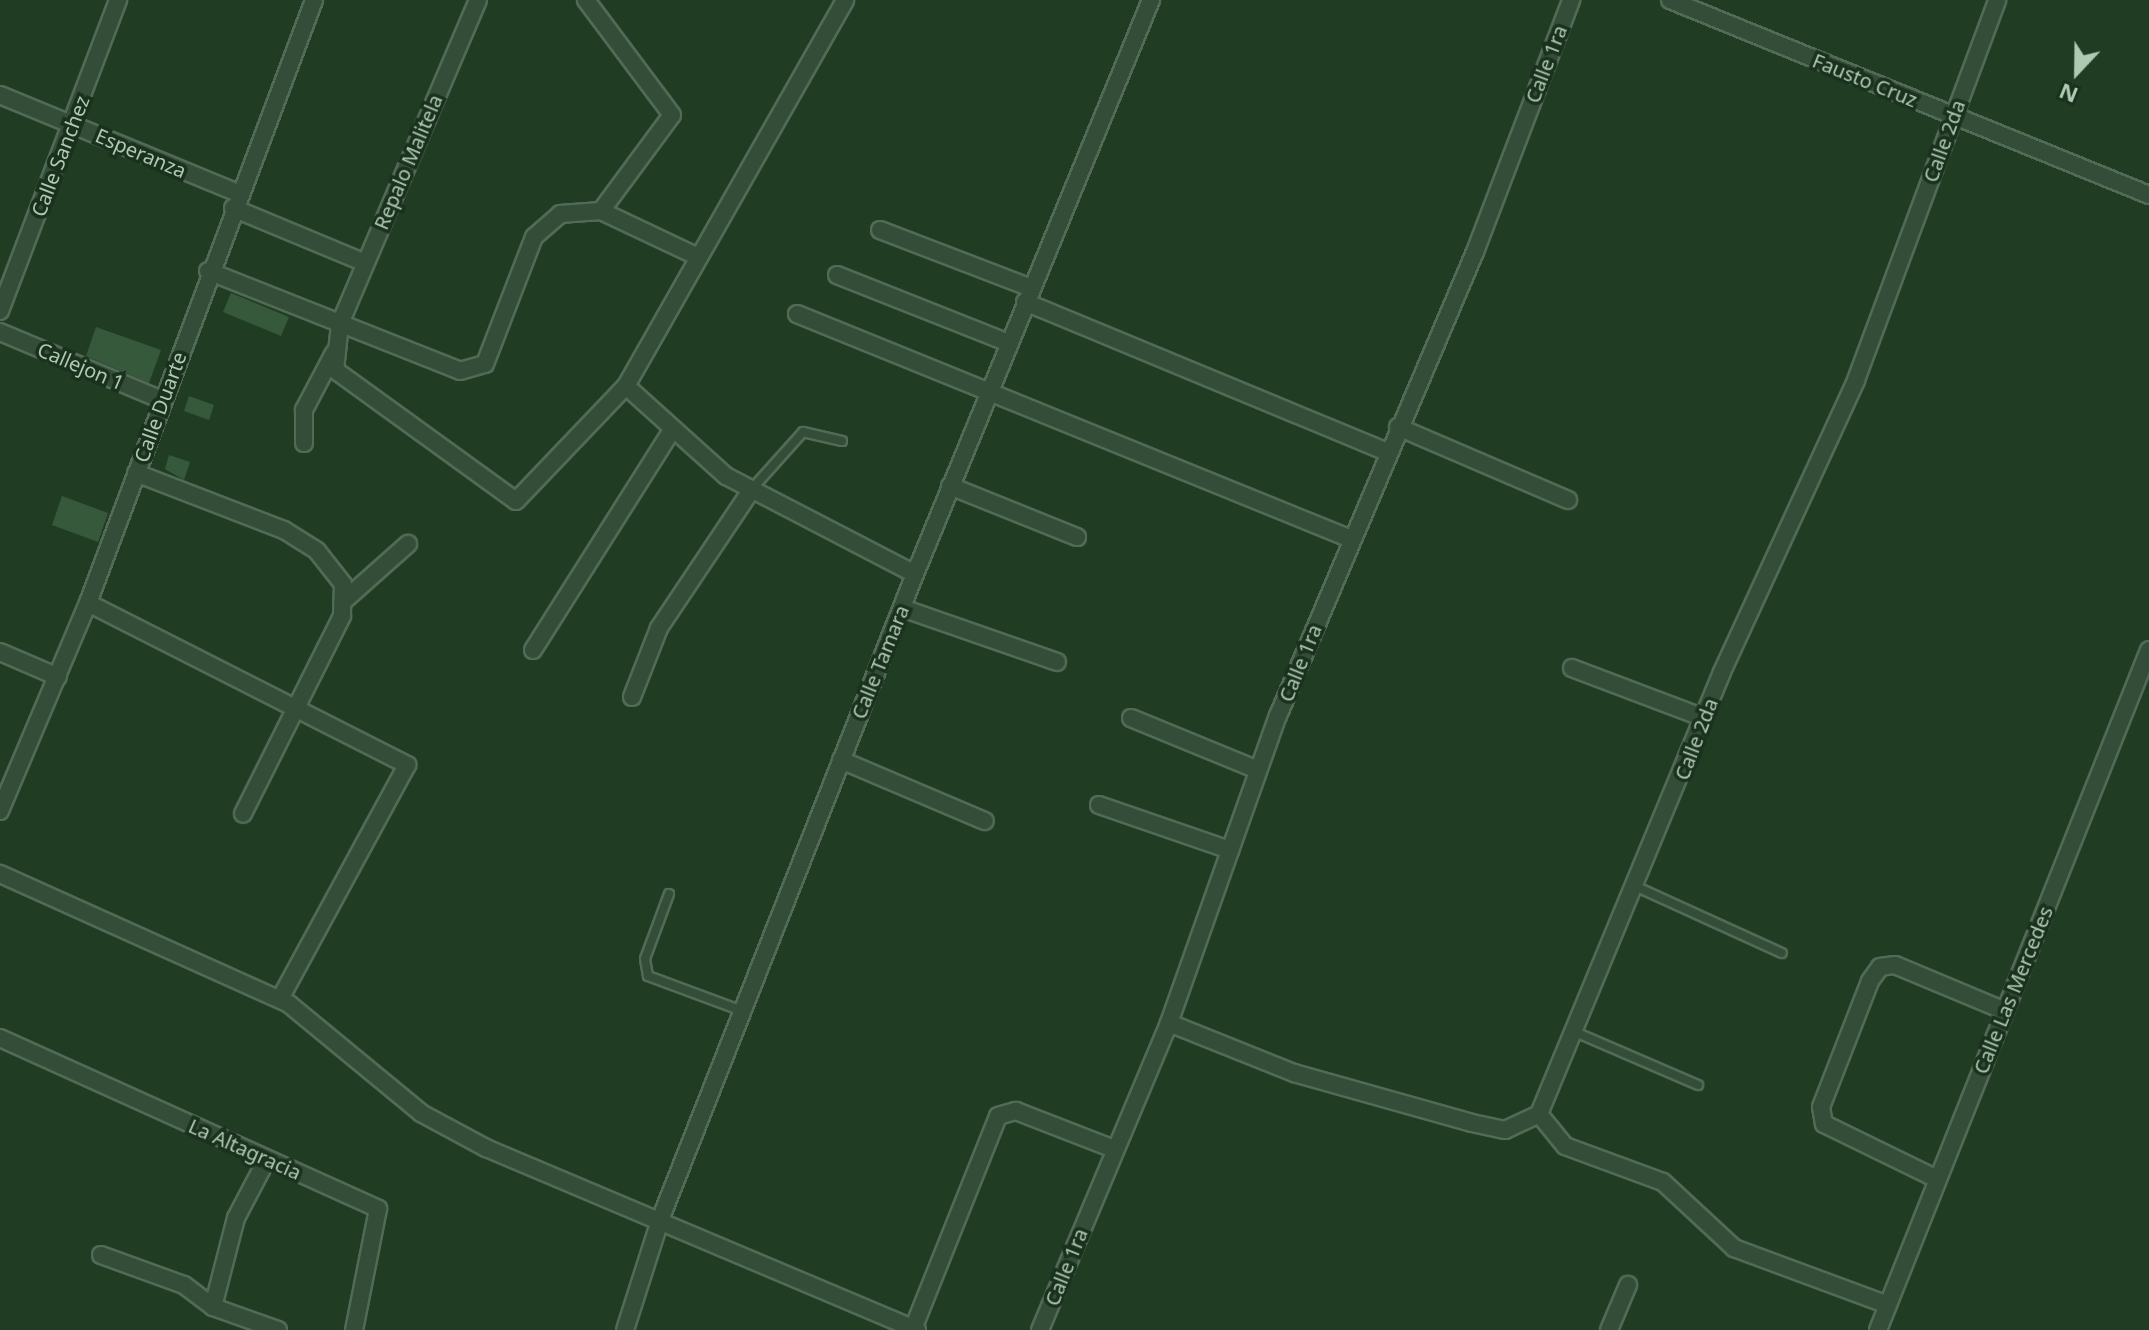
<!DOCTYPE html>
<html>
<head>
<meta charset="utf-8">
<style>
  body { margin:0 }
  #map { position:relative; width:2149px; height:1330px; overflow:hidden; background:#203d24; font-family:"Noto Sans",sans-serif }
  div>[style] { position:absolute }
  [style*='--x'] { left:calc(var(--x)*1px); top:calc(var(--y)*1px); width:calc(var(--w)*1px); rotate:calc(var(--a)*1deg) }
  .building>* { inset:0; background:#36593b }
  .roads { filter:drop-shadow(2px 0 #526a56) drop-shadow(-2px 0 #526a56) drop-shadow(0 2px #526a56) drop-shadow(0 -2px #526a56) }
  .lane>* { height:8px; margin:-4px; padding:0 4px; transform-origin:4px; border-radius:4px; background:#344d38 }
  .street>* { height:16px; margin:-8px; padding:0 8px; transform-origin:8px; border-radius:8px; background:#344d38 }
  span { translate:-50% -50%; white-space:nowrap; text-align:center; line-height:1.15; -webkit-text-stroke:7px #19311d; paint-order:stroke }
  .street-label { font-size:20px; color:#afc9b3 }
  .north { position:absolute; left:2037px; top:32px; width:80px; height:80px; -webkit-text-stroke:6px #19311d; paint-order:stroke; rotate:202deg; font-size:22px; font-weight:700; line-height:32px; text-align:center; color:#afc9b3 }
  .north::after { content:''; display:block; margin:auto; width:28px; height:36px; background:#afc9b3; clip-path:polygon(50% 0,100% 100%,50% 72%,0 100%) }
</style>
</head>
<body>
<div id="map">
  <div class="building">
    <i style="clip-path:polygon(231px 293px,289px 317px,281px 336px,223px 312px)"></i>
    <i style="clip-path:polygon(96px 327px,161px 350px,149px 383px,86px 356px)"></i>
    <i style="clip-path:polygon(189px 396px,214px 405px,209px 420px,184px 411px)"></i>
    <i style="clip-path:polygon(169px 455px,190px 462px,184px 480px,165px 469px)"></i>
    <i style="clip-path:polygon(62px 496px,108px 513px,98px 542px,52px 525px)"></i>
  </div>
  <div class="roads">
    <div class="lane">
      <i style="--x:751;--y:490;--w:78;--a:-48.1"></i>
      <i style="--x:803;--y:432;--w:40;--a:13"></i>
      <i style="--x:1637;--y:887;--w:159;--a:24.5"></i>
      <i style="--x:669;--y:894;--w:69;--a:110.3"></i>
      <i style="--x:645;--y:959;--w:17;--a:80"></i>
      <i style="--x:648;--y:976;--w:100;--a:20.4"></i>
      <i style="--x:1575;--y:1032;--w:134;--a:23.3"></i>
    </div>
    <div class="street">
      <i style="--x:478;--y:0;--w:352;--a:113.1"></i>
      <i style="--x:340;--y:324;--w:46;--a:96.2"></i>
      <i style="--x:335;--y:370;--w:223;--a:35.9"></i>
      <i style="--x:516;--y:501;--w:159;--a:-46.3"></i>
      <i style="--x:626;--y:386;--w:444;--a:-60.4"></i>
      <i style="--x:1670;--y:0;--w:517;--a:22.15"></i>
      <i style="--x:0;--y:95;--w:257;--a:22.4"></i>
      <i style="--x:233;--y:208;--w:143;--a:22.6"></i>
      <i style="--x:601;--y:211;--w:105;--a:25.3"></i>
      <i style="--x:880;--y:230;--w:162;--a:21"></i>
      <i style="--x:208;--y:271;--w:271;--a:21.6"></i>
      <i style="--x:460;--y:371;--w:26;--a:-16"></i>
      <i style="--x:485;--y:364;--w:136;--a:-68.9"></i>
      <i style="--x:534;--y:237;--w:35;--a:-41"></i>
      <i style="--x:560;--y:214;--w:41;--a:-4.2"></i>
      <i style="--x:601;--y:211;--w:119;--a:-53.5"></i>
      <i style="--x:672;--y:115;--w:144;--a:-126.8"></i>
      <i style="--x:837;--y:275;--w:185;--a:21.6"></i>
      <i style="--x:1025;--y:302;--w:392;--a:22.5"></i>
      <i style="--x:0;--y:311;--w:333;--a:-69.2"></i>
      <i style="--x:797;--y:314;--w:598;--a:22.1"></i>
      <i style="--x:0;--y:332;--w:176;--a:22.8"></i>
      <i style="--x:626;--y:386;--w:135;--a:42"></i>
      <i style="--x:726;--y:476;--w:213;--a:27.4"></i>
      <i style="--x:1398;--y:427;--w:185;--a:23.2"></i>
      <i style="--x:304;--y:443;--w:33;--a:-90"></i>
      <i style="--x:304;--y:410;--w:64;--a:-62.2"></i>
      <i style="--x:136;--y:473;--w:159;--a:21.1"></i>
      <i style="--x:284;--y:530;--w:39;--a:32"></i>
      <i style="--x:317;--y:551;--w:42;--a:51.8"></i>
      <i style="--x:343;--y:584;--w:32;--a:92"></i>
      <i style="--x:342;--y:616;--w:221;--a:116.6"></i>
      <i style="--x:950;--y:486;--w:137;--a:21.9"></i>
      <i style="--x:346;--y:599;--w:83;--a:-41.6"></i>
      <i style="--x:88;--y:603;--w:358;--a:26.9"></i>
      <i style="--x:407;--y:765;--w:266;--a:118.5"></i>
      <i style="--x:902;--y:608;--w:164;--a:19.2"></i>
      <i style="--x:533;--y:650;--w:260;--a:-57.7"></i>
      <i style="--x:0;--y:652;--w:63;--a:23.3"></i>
      <i style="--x:1572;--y:668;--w:141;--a:20.7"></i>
      <i style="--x:632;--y:697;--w:74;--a:-68.6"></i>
      <i style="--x:659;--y:628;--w:164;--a:-56.2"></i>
      <i style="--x:1131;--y:718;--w:137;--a:22.3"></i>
      <i style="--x:841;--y:760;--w:156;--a:23"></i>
      <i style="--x:1099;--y:805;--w:139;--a:19"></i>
      <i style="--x:0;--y:811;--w:226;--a:-67.1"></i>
      <i style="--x:88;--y:603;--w:644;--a:-69.45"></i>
      <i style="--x:0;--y:874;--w:317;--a:24.2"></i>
      <i style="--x:289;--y:1004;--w:171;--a:39.5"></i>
      <i style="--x:421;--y:1113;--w:74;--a:28.3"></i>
      <i style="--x:486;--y:1148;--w:468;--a:22.9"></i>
      <i style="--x:1169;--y:1023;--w:135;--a:21.8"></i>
      <i style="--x:1294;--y:1073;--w:185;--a:15.7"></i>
      <i style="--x:1472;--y:1123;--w:34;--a:12"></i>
      <i style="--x:1505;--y:1130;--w:38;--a:-25"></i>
      <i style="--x:1539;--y:1114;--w:478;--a:-67.5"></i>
      <i style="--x:1722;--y:672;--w:321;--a:-65.3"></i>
      <i style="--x:1856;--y:380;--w:405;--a:-69.6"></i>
      <i style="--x:0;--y:1038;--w:415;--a:24.3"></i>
      <i style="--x:378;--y:1209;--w:123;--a:101.2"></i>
      <i style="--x:1539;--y:1114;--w:41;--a:50.9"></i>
      <i style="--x:1565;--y:1146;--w:104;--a:20.2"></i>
      <i style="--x:1663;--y:1182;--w:97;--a:42.9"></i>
      <i style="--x:1734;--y:1248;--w:164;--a:20.3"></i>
      <i style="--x:267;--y:1159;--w:67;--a:117.7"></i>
      <i style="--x:236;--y:1218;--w:92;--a:104.5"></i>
      <i style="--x:213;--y:1307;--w:69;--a:19.5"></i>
      <i style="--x:1937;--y:1179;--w:126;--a:-154"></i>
      <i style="--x:1824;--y:1124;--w:17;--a:-100"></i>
      <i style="--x:1821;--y:1107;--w:135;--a:-68.7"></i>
      <i style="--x:1870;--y:981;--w:17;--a:-54"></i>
      <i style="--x:1880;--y:967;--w:15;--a:-8"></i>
      <i style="--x:1895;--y:965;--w:119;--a:22.7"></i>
      <i style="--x:101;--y:1255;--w:88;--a:19.9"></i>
      <i style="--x:184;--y:1285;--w:36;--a:37"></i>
      <i style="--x:913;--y:1329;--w:229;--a:-68.2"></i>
      <i style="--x:998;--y:1116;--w:19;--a:-16"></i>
      <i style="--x:1016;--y:1111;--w:105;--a:21.2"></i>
      <i style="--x:625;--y:1330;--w:115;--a:-72.3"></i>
      <i style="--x:660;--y:1220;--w:695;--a:-68.46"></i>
      <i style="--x:915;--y:574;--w:621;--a:-67.65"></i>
      <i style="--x:1040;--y:1330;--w:333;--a:-67.2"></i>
      <i style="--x:1169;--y:1023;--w:326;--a:-70.5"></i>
      <i style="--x:1278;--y:716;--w:504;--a:-67"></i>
      <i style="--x:1475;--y:252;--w:270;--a:-69.1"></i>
      <i style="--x:1609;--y:1330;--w:49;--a:-67.1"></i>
      <i style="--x:1878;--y:1330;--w:732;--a:-68.27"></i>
    </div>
  </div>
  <div class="street-label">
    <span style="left:1546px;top:64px;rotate:-69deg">Calle 1ra</span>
    <span style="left:1865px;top:80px;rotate:22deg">Fausto Cruz</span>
    <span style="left:1944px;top:141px;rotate:-70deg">Calle 2da</span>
    <span style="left:141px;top:153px;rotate:23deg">Esperanza</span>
    <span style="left:60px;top:156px;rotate:-69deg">Calle Sanchez</span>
    <span style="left:408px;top:162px;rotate:-67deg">Repalo Malitela</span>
    <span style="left:81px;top:366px;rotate:23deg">Callejon 1</span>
    <span style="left:160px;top:407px;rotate:-70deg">Calle Duarte</span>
    <span style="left:880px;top:662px;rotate:-68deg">Calle Tamara</span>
    <span style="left:1300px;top:663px;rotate:-68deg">Calle 1ra</span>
    <span style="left:1696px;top:739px;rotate:-69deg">Calle 2da</span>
    <span style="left:2013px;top:990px;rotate:-68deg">Calle Las Mercedes</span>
    <span style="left:245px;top:1149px;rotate:24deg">La Altagracia</span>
    <span style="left:1066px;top:1267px;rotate:-68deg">Calle 1ra</span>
  </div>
  <div class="north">N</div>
</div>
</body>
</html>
